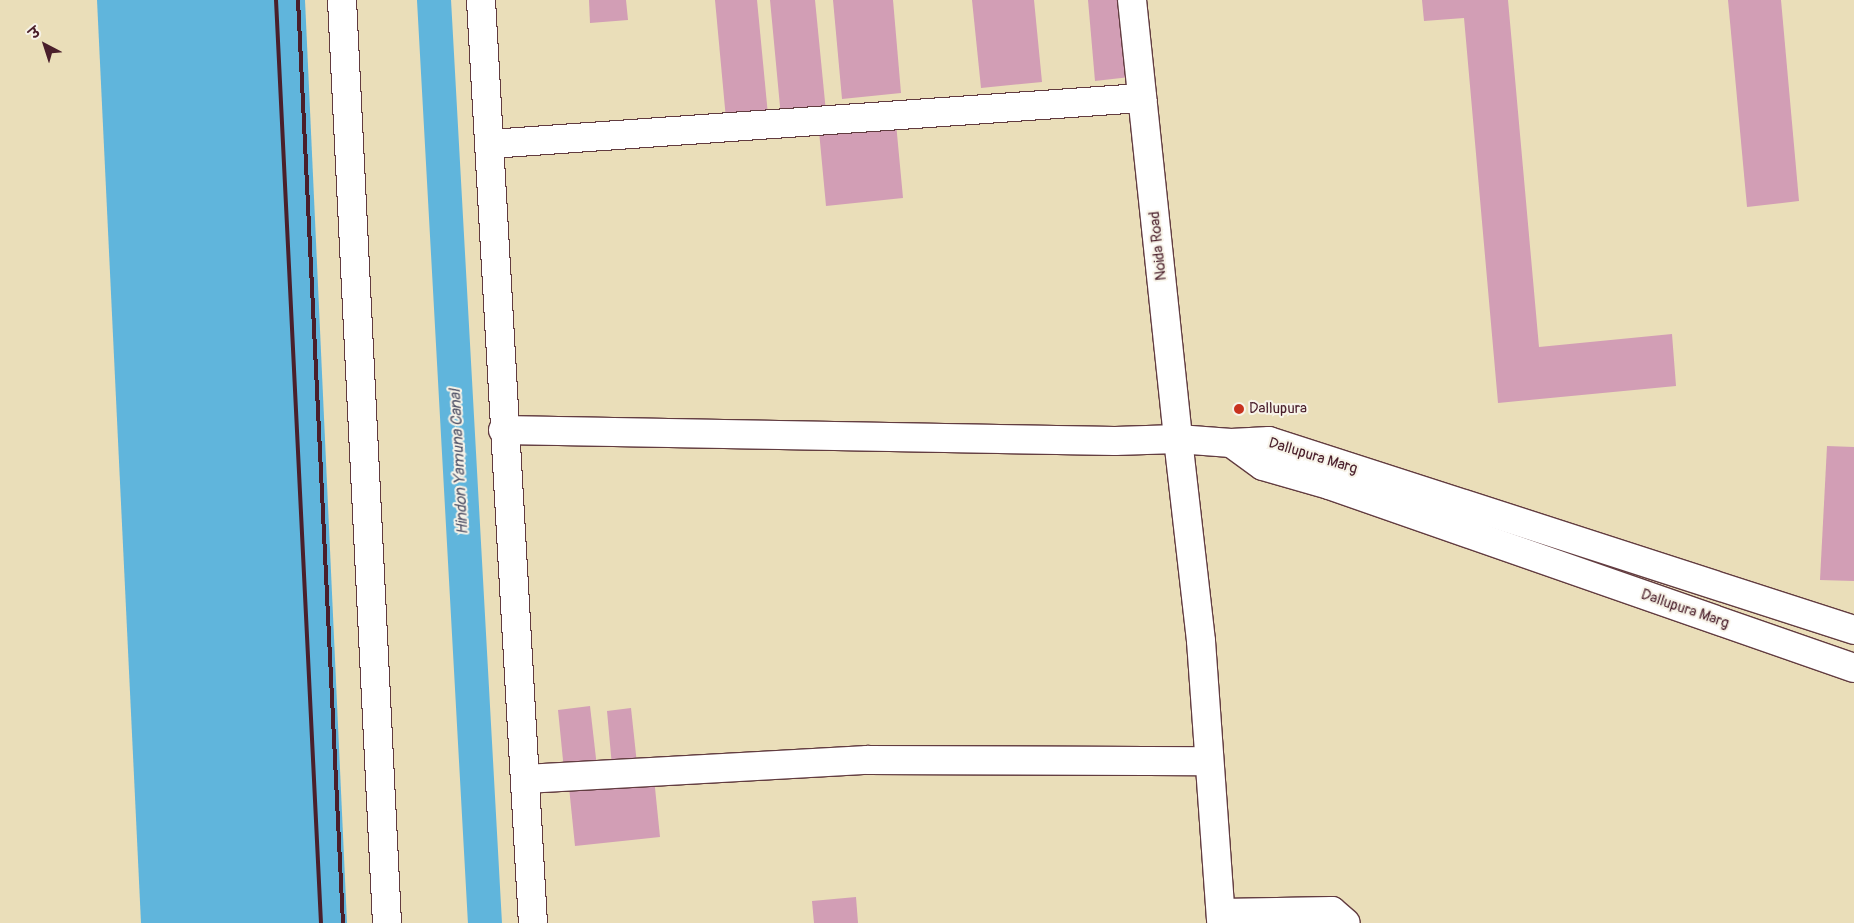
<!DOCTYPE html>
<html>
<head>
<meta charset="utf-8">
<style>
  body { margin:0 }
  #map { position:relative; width:1854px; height:923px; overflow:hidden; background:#eadeb9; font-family:Pangolin,"Playpen Sans Deva",sans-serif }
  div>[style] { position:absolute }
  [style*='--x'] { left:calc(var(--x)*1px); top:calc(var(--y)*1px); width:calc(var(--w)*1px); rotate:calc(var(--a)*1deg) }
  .water>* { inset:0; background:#60b5dc }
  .canal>* { height:34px; margin:-17px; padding:0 17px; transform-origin:17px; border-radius:17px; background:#60b5dc }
  .building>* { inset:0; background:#d29eb5 }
  .roads { filter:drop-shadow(1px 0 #623c40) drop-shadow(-1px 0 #623c40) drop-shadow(0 1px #623c40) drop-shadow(0 -1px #623c40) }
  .minor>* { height:28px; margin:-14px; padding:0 14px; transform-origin:14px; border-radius:14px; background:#fff }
  .tertiary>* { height:28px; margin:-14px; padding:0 14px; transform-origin:14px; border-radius:14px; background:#fff }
  .secondary>* { height:28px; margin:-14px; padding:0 14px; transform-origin:14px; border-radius:14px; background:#fff }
  .rail>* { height:4px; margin:-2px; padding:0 2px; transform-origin:2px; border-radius:2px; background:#4a1f2b }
  .dots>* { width:14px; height:14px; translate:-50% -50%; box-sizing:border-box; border:2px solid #f7f3e8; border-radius:50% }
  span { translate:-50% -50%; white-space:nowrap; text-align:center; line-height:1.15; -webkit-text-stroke:4px #f7f3e8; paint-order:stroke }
  .street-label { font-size:15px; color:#4a1f2b }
  .poi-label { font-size:15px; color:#4a1f2b }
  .left { translate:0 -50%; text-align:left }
  .water-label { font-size:16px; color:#525469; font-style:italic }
  .north { position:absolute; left:20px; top:20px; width:50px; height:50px; -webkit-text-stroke:4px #f7f3e8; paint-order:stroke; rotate:320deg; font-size:14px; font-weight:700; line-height:20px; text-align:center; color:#4a1f2b }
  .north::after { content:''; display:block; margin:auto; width:18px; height:22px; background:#4a1f2b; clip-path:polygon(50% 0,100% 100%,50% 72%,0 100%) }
</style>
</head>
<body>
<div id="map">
  <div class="water">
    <i style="clip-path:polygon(97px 0,305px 0,347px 923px,141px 923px)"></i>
  </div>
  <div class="canal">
    <i style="--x:434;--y:0;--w:924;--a:86.84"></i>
  </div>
  <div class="building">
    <i style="clip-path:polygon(589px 0,626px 0,628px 20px,590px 23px)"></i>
    <i style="clip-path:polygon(715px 0,757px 0,768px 115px,726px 119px)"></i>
    <i style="clip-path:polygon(770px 0,815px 0,826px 112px,781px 117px)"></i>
    <i style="clip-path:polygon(833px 0,893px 0,901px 93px,842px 99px)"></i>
    <i style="clip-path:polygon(972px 0,1034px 0,1042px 82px,981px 88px)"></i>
    <i style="clip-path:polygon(1088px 0,1122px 0,1130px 77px,1095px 81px)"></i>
    <i style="clip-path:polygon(1422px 0,1508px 0,1539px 347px,1672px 334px,1676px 386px,1498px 403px,1464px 18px,1424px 21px)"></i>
    <i style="clip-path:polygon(1728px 0,1781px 0,1799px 201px,1747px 207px)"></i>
    <i style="clip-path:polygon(896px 123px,903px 198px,826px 206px,819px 131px)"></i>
    <i style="clip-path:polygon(1827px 446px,1854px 447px,1854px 581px,1820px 580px)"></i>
    <i style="clip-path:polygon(590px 706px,597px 767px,564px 770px,558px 710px)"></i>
    <i style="clip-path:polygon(631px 708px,637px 764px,612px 766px,607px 711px)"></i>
    <i style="clip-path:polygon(654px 778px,660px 837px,575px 846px,569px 787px)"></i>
    <i style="clip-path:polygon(856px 897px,858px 923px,814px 923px,812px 901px)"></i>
  </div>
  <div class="roads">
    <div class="minor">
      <i style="--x:342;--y:0;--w:924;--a:87.21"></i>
      <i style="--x:490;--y:144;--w:654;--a:-4.04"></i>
      <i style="--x:503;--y:430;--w:612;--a:1.03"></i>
      <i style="--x:1115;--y:441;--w:63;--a:-1.8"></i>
      <i style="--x:1178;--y:439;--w:203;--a:83.5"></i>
      <i style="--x:1201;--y:641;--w:283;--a:85.9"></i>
      <i style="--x:525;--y:779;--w:343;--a:-3.2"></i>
      <i style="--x:867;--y:760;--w:342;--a:0.2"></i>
      <i style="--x:1221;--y:913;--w:111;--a:-1"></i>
      <i style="--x:1332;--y:911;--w:18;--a:41"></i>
    </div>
    <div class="tertiary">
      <i style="--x:481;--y:0;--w:924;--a:86.78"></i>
    </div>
    <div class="secondary">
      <i style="--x:1132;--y:0;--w:441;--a:84"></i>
      <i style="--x:1178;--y:439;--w:53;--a:4.3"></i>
      <i style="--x:1231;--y:443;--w:38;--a:-3"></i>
      <i style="--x:1269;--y:441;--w:615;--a:17.9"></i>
      <i style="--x:1231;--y:443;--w:39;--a:36"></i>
      <i style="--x:1263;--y:466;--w:69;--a:16.1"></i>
      <i style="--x:1329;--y:485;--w:556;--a:19.22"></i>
    </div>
  </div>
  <div class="rail">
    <i style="--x:276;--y:0;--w:924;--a:87.21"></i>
    <i style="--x:298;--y:0;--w:924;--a:87.21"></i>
  </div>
  <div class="dots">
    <i style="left:1239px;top:409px;background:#c8321e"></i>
  </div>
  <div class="street-label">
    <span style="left:1158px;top:246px;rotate:-96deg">Noida Road</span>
    <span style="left:1313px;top:456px;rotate:17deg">Dallupura Marg</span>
    <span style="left:1685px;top:609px;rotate:19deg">Dallupura Marg</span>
  </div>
  <div class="poi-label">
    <span class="left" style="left:1249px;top:409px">Dallupura</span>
  </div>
  <div class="water-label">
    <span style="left:459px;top:462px;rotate:-93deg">Hindon Yamuna Canal</span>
  </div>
  <div class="north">उ</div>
</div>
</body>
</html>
